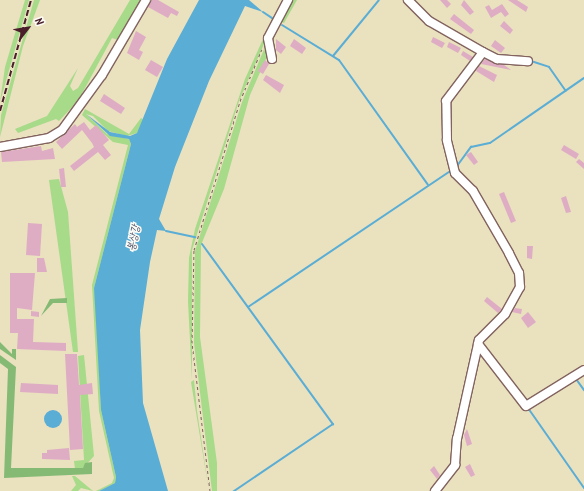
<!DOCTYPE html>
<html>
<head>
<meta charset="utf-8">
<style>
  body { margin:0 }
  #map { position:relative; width:584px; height:491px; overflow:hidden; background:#eae1bf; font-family:Kalam,"Poor Story",sans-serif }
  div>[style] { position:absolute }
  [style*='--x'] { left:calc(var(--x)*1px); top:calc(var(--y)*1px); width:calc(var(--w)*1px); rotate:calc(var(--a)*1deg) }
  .green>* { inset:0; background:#a7da89 }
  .forest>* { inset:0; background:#85ba75 }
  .water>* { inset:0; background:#5aadd5 }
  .round { border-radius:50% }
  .stream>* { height:2px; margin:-1px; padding:0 1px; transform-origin:1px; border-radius:1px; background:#5aadd5 }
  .building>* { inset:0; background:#deadc4 }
  .path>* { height:1px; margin-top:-0.5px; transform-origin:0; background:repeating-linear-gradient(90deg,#82635f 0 3px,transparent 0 6px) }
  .roads { filter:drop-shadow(1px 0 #82635f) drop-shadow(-1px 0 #82635f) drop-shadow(0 1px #82635f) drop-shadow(0 -1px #82635f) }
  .minor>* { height:8px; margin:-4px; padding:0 4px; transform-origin:4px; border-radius:4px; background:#fff }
  .rail>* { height:2px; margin-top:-1px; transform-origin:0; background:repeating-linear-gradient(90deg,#4a1f2b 0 6px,transparent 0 9px) }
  span { translate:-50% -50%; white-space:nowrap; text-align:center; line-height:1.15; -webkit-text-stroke:3px #fdfcf7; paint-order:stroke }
  .water-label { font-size:11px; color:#50586f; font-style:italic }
  .north { position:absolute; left:8px; top:8px; width:40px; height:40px; -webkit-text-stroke:3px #fdfcf7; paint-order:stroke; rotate:59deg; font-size:11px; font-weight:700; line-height:16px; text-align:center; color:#4a1f2b }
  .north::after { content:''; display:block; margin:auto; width:14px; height:18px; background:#4a1f2b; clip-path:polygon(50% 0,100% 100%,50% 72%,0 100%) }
</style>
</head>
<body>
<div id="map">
  <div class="green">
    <i style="clip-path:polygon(25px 0,29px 0,0 102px,5px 67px)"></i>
    <i style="clip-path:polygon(34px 0,40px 0,23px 46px,0 137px,1px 115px)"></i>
    <i style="clip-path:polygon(130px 0,143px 0,118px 40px,112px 38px,78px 101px,59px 121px,56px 119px,18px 133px,15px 129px,47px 116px,78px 68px,70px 86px,73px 91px,78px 88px)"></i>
    <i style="clip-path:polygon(289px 0,297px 0,284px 23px,277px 20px)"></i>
    <i style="clip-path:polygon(272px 19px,274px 21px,239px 101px,192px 250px,192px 380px,188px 301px,189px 258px,195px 229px,245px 79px)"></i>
    <i style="clip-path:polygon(267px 42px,269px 52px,250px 95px,224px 189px,201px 245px,200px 337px,217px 463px,217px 491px,212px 491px,194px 343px,195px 251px,242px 102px)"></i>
    <i style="clip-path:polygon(85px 109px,129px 134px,141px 118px,144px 120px,137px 133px,127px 136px,108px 131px,93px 116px,86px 114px,107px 134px,129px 139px,131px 144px,94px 288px,97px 303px,101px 410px,116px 477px,115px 483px,99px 491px,96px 491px,112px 483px,114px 478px,99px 411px,92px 285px,128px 145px,113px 142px,82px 115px)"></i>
    <i style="clip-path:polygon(59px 179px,68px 212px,78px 352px,73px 352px,49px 180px)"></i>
    <i style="clip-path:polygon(84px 355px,94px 456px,83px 468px,75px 469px,74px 461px,84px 460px,78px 356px)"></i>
    <i style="clip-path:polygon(194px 380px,197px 411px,209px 491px,191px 382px)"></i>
    <i style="clip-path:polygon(72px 476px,75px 476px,93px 491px,81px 488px,78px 491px,71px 491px,76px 485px)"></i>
  </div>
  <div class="forest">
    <i style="clip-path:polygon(67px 298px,67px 303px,53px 303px,41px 316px,50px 299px)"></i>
    <i style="clip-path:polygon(0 342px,12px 354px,12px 349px,16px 349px,16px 360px,0 349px)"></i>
    <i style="clip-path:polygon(0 355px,16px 367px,11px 468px,83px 468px,85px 463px,92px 462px,92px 474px,4px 478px,8px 369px,0 363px)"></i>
  </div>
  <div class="water">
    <i style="clip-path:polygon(199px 0,249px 0,263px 12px,245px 6px,209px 81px,175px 167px,159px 219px,166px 231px,157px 230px,150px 262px,140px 330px,143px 403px,168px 491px,99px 491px,115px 483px,116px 477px,101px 410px,94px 288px,131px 144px,129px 139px,110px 136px,86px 114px,110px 132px,130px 136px,137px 133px,167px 59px)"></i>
    <i class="round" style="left:44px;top:410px;width:18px;height:18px"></i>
  </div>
  <div class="stream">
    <i style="--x:263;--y:12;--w:11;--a:34"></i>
    <i style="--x:282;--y:25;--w:67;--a:31.6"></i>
    <i style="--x:339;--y:60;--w:153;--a:54.5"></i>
    <i style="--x:333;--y:56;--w:72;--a:-50.6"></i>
    <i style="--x:531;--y:61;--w:19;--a:18"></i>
    <i style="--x:549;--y:67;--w:29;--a:55"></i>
    <i style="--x:457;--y:166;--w:24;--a:-54"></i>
    <i style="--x:471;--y:147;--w:19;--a:-12"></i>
    <i style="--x:490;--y:143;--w:114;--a:-34.7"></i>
    <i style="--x:166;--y:231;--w:30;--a:12"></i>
    <i style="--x:202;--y:244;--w:223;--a:54"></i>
    <i style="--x:333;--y:424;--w:120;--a:145.9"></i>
    <i style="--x:248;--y:307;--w:246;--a:-33.9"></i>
    <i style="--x:576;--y:379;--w:14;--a:54"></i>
    <i style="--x:528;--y:408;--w:98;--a:55"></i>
  </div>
  <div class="building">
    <i style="clip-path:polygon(152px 0,158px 0,179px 12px,177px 16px,171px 13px,168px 18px,148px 7px)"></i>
    <i style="clip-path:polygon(440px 0,447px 0,451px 4px,447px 8px)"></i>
    <i style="clip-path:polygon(464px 0,474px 12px,470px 15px,461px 5px)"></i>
    <i style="clip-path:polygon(508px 0,517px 0,528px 7px,526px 12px)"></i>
    <i style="clip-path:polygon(502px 4px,509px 14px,505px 17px,501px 12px,491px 18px,485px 7px,489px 5px,492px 10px)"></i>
    <i style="clip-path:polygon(454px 14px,474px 30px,471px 34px,450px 19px)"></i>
    <i style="clip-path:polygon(504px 21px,513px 30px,510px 34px,500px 26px)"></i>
    <i style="clip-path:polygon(136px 31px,146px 37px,139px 50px,143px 52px,139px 60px,127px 53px)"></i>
    <i style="clip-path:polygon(433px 37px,445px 43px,442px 48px,431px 42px)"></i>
    <i style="clip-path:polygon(276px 39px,286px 47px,281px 54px,276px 50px)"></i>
    <i style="clip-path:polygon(294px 39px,306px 48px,302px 54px,290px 46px)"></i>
    <i style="clip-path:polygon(495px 40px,505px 48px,501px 53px,491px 46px)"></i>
    <i style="clip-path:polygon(449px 42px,461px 48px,458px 53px,447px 47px)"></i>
    <i style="clip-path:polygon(463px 51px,473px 57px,470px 61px,461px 55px)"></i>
    <i style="clip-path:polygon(485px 59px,504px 65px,511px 70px,481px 64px)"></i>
    <i style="clip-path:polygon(151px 60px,163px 67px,157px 77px,145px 70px)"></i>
    <i style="clip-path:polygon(265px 60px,269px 64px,263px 74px,258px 71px)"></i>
    <i style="clip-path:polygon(479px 66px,497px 75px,494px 82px,476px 71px)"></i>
    <i style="clip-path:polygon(266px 75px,284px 85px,280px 93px,263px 80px)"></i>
    <i style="clip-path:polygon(104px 94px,125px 108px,121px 114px,100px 101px)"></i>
    <i style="clip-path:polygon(84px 122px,90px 130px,96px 125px,109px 140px,103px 145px,111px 155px,105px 160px,98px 152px,74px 171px,70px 166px,94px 147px,92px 143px,82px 130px,62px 149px,56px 142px,75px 124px,77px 127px)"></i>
    <i style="clip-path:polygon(564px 145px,579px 154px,576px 159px,561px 150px)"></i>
    <i style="clip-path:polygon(41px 146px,42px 151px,53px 148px,55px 159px,2px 162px,1px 152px)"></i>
    <i style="clip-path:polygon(471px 152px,478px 162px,474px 165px,466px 155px)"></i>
    <i style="clip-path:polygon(579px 159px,584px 163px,584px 169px,576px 162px)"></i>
    <i style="clip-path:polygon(64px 168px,66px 187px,61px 187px,59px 169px)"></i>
    <i style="clip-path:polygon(504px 192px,516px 221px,511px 223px,499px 194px)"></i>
    <i style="clip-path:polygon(566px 196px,571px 212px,566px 213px,561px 198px)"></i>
    <i style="clip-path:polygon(28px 223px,42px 224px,40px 256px,26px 255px)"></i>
    <i style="clip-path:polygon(527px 246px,533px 246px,532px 259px,527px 258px)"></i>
    <i style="clip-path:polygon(37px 258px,44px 258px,47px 272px,37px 272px)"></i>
    <i style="clip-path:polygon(10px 273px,35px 273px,32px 310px,17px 308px,17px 319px,34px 319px,33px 342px,66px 343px,66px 351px,17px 349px,18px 333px,10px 333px)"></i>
    <i style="clip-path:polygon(487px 297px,502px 309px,498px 313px,484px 301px)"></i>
    <i style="clip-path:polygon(515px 308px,522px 309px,521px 314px,512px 312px)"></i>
    <i style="clip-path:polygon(31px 311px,39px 312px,39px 317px,31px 316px)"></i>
    <i style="clip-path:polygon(528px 312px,536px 322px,528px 328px,521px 318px)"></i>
    <i style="clip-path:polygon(65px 354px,77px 354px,79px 385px,92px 383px,93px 394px,80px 395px,83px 449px,70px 450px)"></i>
    <i style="clip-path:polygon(21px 383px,58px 385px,58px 394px,20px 392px)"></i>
    <i style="clip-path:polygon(467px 429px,472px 444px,467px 446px,464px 435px)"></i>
    <i style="clip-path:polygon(69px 448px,70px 460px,42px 459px,42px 453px,47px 453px,47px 450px)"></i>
    <i style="clip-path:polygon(470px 464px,475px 475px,471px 477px,465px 467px)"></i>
    <i style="clip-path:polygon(434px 466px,440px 475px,437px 479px,430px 470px)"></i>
  </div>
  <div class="path">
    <i style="--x:210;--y:491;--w:149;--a:-96.9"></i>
    <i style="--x:192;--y:343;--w:93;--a:-88.8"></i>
    <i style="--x:194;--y:250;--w:156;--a:-72.8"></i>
    <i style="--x:240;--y:101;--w:56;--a:-67.1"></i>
  </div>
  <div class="roads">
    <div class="minor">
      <i style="--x:408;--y:0;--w:30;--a:45"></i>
      <i style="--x:429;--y:21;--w:62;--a:29.9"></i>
      <i style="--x:483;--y:52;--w:16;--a:27"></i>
      <i style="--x:497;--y:59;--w:31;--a:4"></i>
      <i style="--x:272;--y:59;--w:21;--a:-101"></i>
      <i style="--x:268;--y:38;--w:43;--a:-62.2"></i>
      <i style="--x:0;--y:147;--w:50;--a:-10.4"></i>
      <i style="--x:49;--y:138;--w:15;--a:-32"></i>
      <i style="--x:62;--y:130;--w:68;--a:-54"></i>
      <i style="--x:102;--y:75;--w:87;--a:-59.6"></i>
      <i style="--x:478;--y:344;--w:78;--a:52.3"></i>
      <i style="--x:526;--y:406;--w:68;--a:-31.8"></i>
      <i style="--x:435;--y:491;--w:33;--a:-52"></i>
      <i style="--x:455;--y:465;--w:26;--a:-86"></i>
      <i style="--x:457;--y:439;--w:101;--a:-77.5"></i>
      <i style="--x:479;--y:340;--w:37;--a:-45"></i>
      <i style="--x:505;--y:314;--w:31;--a:-61"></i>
      <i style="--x:520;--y:287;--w:14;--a:-94"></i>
      <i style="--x:519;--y:273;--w:22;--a:-117"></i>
      <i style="--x:509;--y:253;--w:72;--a:-120.1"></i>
      <i style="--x:473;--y:191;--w:25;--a:-135"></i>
      <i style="--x:455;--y:173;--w:34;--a:-104"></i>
      <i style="--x:447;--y:140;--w:39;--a:-91"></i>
      <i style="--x:446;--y:101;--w:61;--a:-52.9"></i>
    </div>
  </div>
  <div class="rail">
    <i style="--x:0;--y:111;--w:115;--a:-74.4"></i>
  </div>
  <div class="water-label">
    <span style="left:134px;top:238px;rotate:-78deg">봉상강</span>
  </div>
  <div class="north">N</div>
</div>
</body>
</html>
